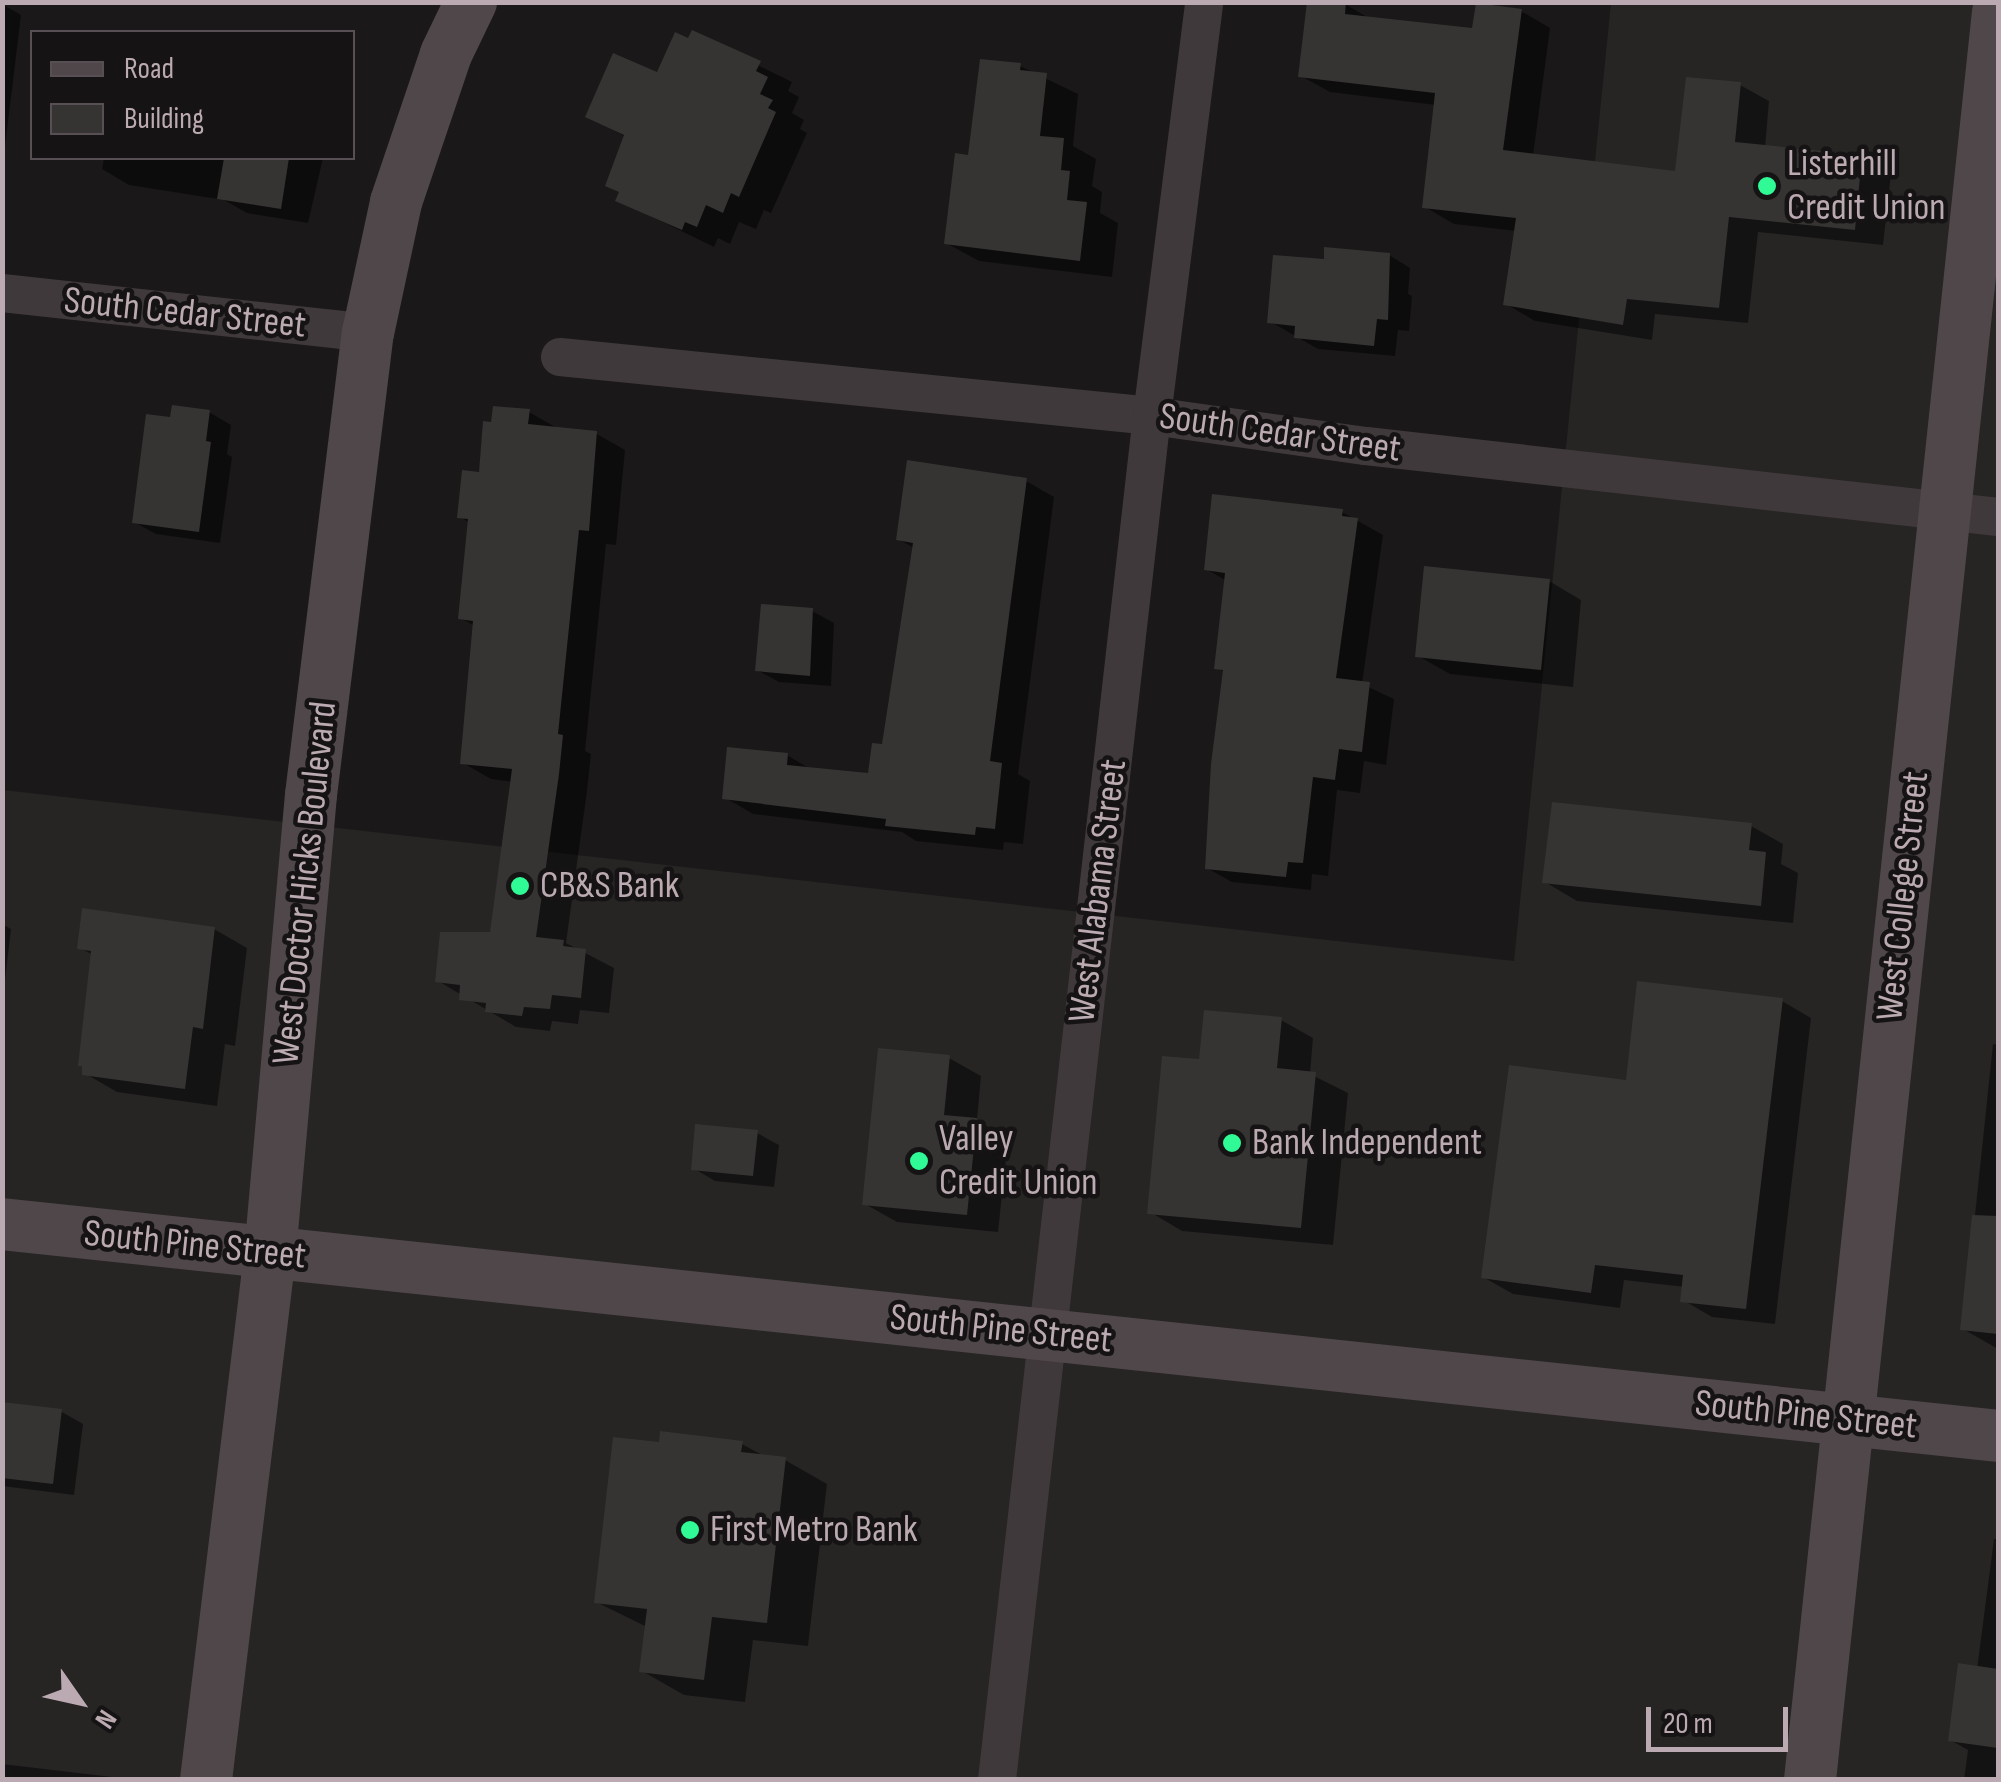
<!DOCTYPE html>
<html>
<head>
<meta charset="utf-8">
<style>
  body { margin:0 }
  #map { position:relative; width:2001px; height:1782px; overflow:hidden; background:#1a1818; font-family:"Sofia Sans Condensed",sans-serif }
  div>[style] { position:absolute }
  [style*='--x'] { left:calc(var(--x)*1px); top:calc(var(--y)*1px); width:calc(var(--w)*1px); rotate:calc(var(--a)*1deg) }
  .built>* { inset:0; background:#272424 }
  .shadow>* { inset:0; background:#0007 }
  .building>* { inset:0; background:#363333 }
  .street>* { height:38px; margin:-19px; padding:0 19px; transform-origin:19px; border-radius:19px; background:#40393b }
  .secondary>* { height:52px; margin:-26px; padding:0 26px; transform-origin:26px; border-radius:26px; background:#50474a }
  .dots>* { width:28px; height:28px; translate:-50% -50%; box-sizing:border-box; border:5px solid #151313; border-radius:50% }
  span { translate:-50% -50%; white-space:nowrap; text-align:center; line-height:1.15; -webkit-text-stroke:9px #151313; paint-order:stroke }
  .poi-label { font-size:38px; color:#bbaab2 }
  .left { translate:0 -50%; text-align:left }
  .street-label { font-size:38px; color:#bbaab2 }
  .frame { position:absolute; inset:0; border:5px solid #bbaab2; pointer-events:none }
  .legend { position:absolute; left:30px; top:30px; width:325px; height:130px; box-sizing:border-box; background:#151313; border:2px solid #574f53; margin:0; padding:12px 18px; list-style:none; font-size:30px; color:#bbaab2 }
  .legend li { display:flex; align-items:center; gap:20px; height:50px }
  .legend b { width:50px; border:2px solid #574f53 }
  .north { position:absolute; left:30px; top:1652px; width:100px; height:100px; -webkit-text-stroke:8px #151313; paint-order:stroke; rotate:124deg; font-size:28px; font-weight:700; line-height:40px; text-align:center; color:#bbaab2 }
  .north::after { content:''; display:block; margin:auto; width:35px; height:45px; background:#bbaab2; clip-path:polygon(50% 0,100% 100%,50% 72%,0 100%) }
  .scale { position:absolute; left:1646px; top:1707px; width:142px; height:45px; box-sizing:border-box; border:5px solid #bbaab2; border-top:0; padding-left:12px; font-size:30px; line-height:35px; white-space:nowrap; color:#bbaab2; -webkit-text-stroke:8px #151313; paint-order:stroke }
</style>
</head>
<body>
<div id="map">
  <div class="built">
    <i style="clip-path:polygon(1611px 3px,1998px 3px,1998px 1779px,3px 1780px,3px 790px,1514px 961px)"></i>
  </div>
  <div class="shadow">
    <i style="clip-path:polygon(2px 4px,21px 15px,2px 171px)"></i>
    <i style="clip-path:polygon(1345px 4px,1372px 20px,1474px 31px,1521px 11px,1550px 28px,1533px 156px,1678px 174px,1740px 85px,1769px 101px,1765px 148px,1862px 158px,1891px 174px,1883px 245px,1758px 232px,1748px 323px,1655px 314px,1652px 340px,1535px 321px,1506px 304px,1517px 231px,1454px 224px,1425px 207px,1436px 105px,1330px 92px,1301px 76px)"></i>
    <i style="clip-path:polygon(693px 33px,792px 82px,788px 91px,799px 97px,792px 113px,804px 120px,800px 129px,807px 133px,771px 213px,764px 210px,756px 229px,739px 222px,730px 244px,718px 238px,714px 247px,618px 200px,626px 137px,588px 116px,658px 76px)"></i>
    <i style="clip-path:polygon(1020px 66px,1078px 94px,1073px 146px,1096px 159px,1092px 186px,1102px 192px,1100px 213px,1118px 223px,1112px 277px,979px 261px,946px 243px,970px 158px)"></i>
    <i style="clip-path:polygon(104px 158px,323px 158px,308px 223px,247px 213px,224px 200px,129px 185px,102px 169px)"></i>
    <i style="clip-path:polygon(1389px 255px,1410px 268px,1408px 294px,1412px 296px,1409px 331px,1398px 330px,1395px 356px,1318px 349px,1269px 321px,1326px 262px)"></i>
    <i style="clip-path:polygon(209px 412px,231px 425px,227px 454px,232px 457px,220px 543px,156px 534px,134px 522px,172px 420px)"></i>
    <i style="clip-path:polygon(529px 412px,557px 428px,597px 434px,625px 450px,616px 545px,606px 544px,585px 751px,591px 754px,587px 791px,566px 943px,614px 968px,609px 1013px,580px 1010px,578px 1024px,552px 1021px,550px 1031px,516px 1027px,438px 981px,493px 934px,513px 782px,491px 779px,463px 763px,475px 626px,460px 618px,470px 523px,460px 517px,481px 475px)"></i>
    <i style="clip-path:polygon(1026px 481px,1054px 497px,1018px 774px,1030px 781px,1023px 844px,1004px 842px,1003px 850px,916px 841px,902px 832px,753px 814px,724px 797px,787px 755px,812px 770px,870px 775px,884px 747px,914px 548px,898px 539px)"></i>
    <i style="clip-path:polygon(1342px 512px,1383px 535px,1362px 684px,1394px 699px,1386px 765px,1364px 761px,1360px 793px,1337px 790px,1328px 876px,1312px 874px,1311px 890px,1232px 882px,1207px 868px,1225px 672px,1217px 668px,1227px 581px,1206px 569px)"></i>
    <i style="clip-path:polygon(1549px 581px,1581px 600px,1573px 687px,1450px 674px,1418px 656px)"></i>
    <i style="clip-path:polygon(812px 611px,834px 623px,831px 686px,779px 682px,757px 670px)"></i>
    <i style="clip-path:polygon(1751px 826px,1783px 844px,1781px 864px,1798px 873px,1793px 923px,1577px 901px,1545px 882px)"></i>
    <i style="clip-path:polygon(2px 924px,11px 929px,2px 1006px)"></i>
    <i style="clip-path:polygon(214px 929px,247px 948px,235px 1046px,225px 1044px,217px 1106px,117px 1092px,84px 1073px,93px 955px,80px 948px)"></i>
    <i style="clip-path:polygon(1782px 1001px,1811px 1018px,1775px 1324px,1712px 1317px,1683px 1300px,1685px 1287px,1624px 1280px,1620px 1308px,1513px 1294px,1483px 1277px,1628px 1082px)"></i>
    <i style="clip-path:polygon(1281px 1020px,1313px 1038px,1310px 1074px,1348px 1093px,1333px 1245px,1182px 1231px,1150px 1212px,1201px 1062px)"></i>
    <i style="clip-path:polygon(1993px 1044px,1998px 1045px,1998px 1349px,1963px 1329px)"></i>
    <i style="clip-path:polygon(949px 1058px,981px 1076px,977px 1120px,1008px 1139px,998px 1232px,897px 1222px,865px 1204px)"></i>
    <i style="clip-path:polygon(757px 1133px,779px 1145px,774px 1187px,715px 1181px,693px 1168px)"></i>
    <i style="clip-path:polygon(2px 1405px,62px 1412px,83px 1424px,74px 1495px,2px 1486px)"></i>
    <i style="clip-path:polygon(661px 1444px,742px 1444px,766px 1457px,785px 1460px,827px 1484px,808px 1646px,753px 1640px,745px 1702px,684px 1695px,642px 1671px,647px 1627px,596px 1602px)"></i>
    <i style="clip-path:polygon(1994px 1539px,1998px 1539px,1998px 1780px,1964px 1780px,1968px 1750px,1950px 1740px,1977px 1669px)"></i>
    <i style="clip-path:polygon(2px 1764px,121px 1778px,124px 1780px,2px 1780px)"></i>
  </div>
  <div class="building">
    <i style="clip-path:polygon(1307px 2px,1346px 2px,1345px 14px,1472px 28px,1476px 3px,1522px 9px,1503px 150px,1675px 171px,1686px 77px,1741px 82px,1735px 142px,1862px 155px,1855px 230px,1729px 217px,1719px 308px,1627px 299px,1623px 325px,1503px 305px,1516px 218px,1422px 208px,1435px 93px,1298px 77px)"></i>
    <i style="clip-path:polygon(692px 30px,761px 61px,756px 71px,768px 77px,760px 94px,773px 100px,768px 108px,776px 112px,739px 197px,731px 193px,723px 213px,706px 205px,697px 227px,685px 222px,682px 230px,615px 201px,619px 192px,605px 186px,624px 135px,585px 117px,613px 53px,657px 72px,675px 32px,688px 38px)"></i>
    <i style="clip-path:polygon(980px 59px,1021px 63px,1020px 70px,1047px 73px,1040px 136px,1064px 138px,1061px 170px,1070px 171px,1067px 200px,1087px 202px,1080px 261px,944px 244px,955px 153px,968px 155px)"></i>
    <i style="clip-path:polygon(224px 158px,289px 158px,281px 209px,217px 199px)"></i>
    <i style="clip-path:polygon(1324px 247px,1390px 253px,1388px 320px,1377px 319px,1374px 346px,1294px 338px,1295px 326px,1267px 323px,1273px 255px,1324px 259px)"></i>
    <i style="clip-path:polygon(172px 405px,210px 410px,206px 441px,211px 442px,199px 532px,132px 523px,146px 414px,170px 417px)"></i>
    <i style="clip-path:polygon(493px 406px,530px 409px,528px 424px,597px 431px,589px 531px,579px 530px,558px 734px,563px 735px,559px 774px,536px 937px,564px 940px,563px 946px,586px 949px,581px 998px,552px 995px,550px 1009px,524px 1007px,522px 1016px,485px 1012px,486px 1003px,459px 1000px,460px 985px,435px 982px,440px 932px,490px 932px,512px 769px,460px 764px,473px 621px,458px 619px,468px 519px,457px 518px,462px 470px,479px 472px,483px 421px,491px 422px)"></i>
    <i style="clip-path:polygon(907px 460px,1027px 478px,990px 761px,1002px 763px,995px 829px,976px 827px,975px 835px,885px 826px,886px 819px,722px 799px,727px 747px,788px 753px,787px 765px,868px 773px,872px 743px,882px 744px,913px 543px,896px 540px)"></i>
    <i style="clip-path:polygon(1212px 494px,1343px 509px,1342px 516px,1358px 518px,1336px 678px,1370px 682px,1362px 752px,1339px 749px,1335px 780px,1313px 777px,1303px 863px,1288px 862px,1286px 877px,1205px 869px,1211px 764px,1223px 670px,1214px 669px,1225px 573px,1204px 570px)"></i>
    <i style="clip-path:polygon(1424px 566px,1550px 579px,1541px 670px,1415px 657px)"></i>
    <i style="clip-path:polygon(761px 604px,813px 608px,810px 676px,755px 671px)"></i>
    <i style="clip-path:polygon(1552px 802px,1752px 823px,1749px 850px,1766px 852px,1761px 906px,1542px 883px)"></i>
    <i style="clip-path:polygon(82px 908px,215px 927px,203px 1029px,193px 1027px,185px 1089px,82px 1075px,82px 1066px,78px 1066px,91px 951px,77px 949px)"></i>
    <i style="clip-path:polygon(1637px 981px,1783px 998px,1746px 1309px,1680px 1302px,1683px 1275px,1595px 1265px,1591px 1293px,1481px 1278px,1509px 1065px,1626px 1080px)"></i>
    <i style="clip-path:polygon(1204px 1010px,1282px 1017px,1277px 1068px,1316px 1072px,1301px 1228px,1147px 1214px,1162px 1056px,1199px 1059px)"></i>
    <i style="clip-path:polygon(878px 1048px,950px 1055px,944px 1115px,977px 1118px,967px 1215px,862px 1205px)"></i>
    <i style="clip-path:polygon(695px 1124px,758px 1130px,753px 1176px,691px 1170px)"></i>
    <i style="clip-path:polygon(1972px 1215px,1998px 1216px,1998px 1334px,1960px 1330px)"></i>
    <i style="clip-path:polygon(2px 1402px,62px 1409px,53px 1484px,2px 1478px)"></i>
    <i style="clip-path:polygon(660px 1431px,743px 1441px,741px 1452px,786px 1457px,767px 1623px,712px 1617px,704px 1680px,639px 1672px,647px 1609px,594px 1603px,613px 1437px,659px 1442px)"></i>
    <i style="clip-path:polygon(1958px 1663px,1998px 1669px,1998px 1748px,1948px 1741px)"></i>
  </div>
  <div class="street">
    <i style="--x:2;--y:293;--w:368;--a:6.2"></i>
    <i style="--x:560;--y:357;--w:595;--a:5.69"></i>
    <i style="--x:1152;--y:416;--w:216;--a:8"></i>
    <i style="--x:1366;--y:446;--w:636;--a:6.41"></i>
    <i style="--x:997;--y:1780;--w:1373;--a:-83.52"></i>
    <i style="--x:1152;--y:416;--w:417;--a:-82.8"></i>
  </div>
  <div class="secondary">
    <i style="--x:2;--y:1224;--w:2007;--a:6.06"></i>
    <i style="--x:206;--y:1780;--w:530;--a:-83.06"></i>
    <i style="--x:270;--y:1254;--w:461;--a:-84.9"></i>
    <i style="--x:311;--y:795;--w:466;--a:-83"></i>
    <i style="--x:368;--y:333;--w:134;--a:-77.9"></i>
    <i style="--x:396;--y:202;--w:156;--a:-71.3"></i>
    <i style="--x:446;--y:54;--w:58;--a:-64.3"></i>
    <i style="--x:1810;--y:1780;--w:1778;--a:-83.93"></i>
  </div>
  <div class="dots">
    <i style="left:1767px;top:186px;background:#30fa96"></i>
    <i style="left:520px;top:886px;background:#30fa96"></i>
    <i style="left:1232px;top:1143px;background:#30fa96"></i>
    <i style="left:919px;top:1161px;background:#30fa96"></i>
    <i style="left:690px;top:1530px;background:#30fa96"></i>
  </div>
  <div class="poi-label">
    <span class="left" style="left:1787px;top:186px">Listerhill<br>Credit Union</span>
    <span class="left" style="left:540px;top:886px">CB&amp;S Bank</span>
    <span class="left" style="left:939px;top:1161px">Valley<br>Credit Union</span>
    <span class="left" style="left:1252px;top:1143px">Bank Independent</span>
    <span class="left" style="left:710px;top:1530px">First Metro Bank</span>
  </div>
  <div class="street-label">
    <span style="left:185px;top:313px;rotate:6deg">South Cedar Street</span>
    <span style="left:1280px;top:433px;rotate:8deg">South Cedar Street</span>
    <span style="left:305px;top:883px;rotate:-84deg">West Doctor Hicks Boulevard</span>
    <span style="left:1098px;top:891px;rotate:-83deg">West Alabama Street</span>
    <span style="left:1903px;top:896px;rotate:-84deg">West College Street</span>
    <span style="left:195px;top:1245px;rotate:6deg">South Pine Street</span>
    <span style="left:1001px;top:1329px;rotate:6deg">South Pine Street</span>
    <span style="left:1806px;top:1415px;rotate:6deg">South Pine Street</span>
  </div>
  <div class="frame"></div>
  <ul class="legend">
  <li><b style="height:12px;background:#50474a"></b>Road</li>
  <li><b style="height:28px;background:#363333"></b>Building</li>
  </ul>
  <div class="north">N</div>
  <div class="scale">20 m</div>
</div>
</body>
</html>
